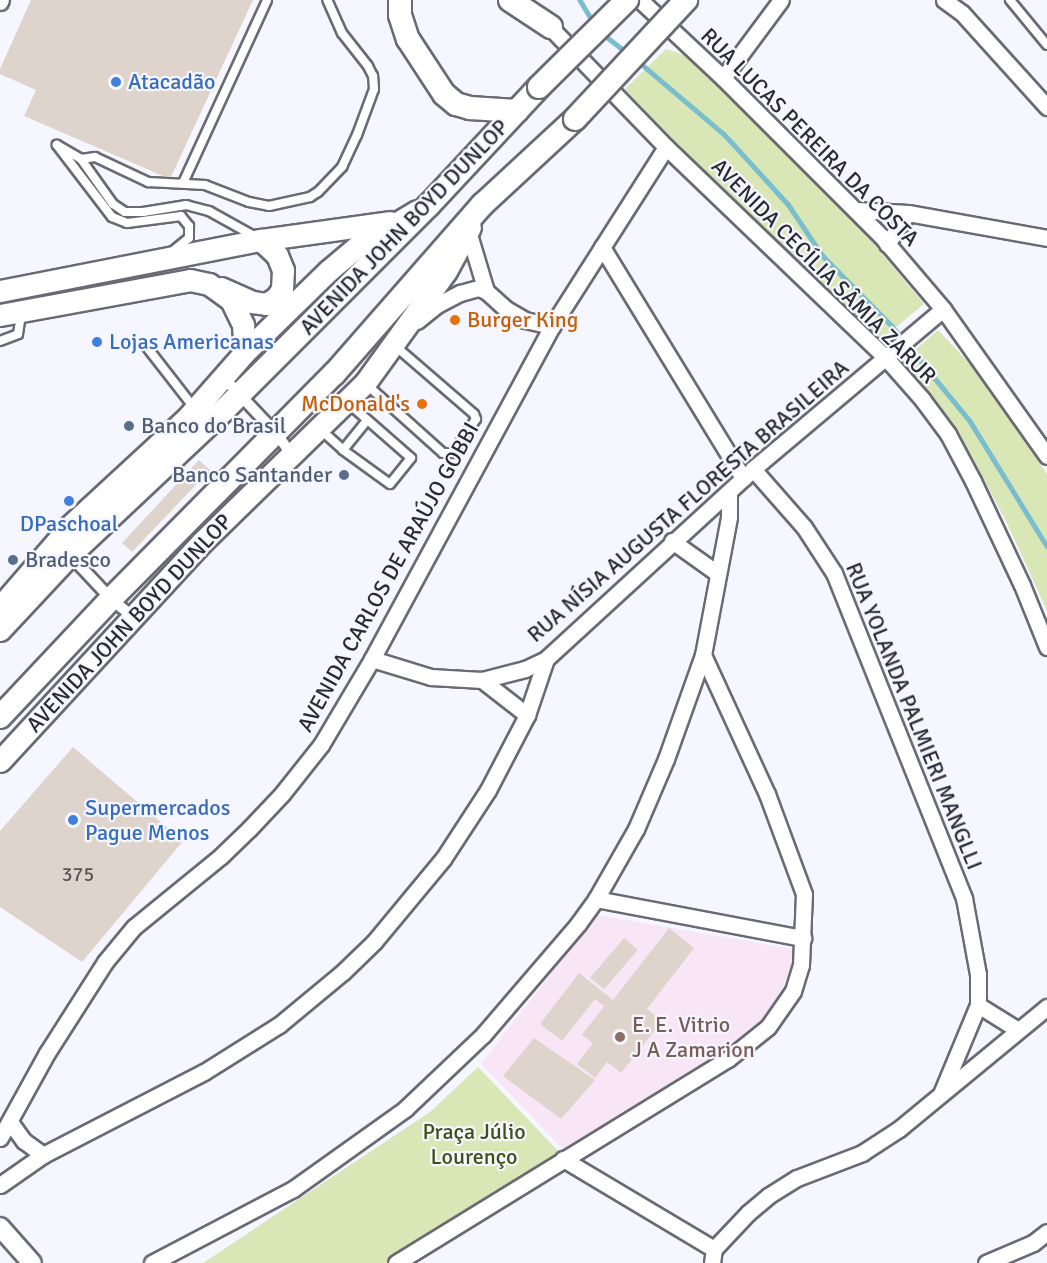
<!DOCTYPE html>
<html>
<head>
<meta charset="utf-8">
<style>
  body { margin:0 }
  #map { position:relative; width:1047px; height:1263px; overflow:hidden; background:#f5f6ff; font-family:Signika,sans-serif }
  div>[style] { position:absolute }
  [style*='--x'] { left:calc(var(--x)*1px); top:calc(var(--y)*1px); width:calc(var(--w)*1px); rotate:calc(var(--a)*1deg) }
  .education>* { inset:0; background:#f8e6f7 }
  .green>* { inset:0; background:#d9e6b6 }
  .stream>* { height:4.5px; margin:-2.25px; padding:0 2.25px; transform-origin:2.25px; border-radius:2.25px; background:#7abdcc }
  .building>* { inset:0; background:#ded4cc }
  .roads { filter:drop-shadow(2px 0 #6a6a74) drop-shadow(-2px 0 #6a6a74) drop-shadow(0 2px #6a6a74) drop-shadow(0 -2px #6a6a74) }
  .service>* { height:8px; margin:-4px; padding:0 4px; transform-origin:4px; border-radius:4px; background:#fff }
  .pedestrian>* { height:10px; margin:-5px; padding:0 5px; transform-origin:5px; border-radius:5px; background:#fff }
  .minor>* { height:15px; margin:-7.5px; padding:0 7.5px; transform-origin:7.5px; border-radius:7.5px; background:#fff }
  .tertiary>* { height:18px; margin:-9px; padding:0 9px; transform-origin:9px; border-radius:9px; background:#fff }
  .secondary>* { height:21px; margin:-10.5px; padding:0 10.5px; transform-origin:10.5px; border-radius:10.5px; background:#fff }
  .primary>* { height:22px; margin:-11px; padding:0 11px; transform-origin:11px; border-radius:11px; background:#fff }
  .bridges { filter:drop-shadow(2px 0 #6a6a74) drop-shadow(-2px 0 #6a6a74) drop-shadow(0 2px #6a6a74) drop-shadow(0 -2px #6a6a74) }
  .primary-bridge>* { height:22px; margin:-11px; padding:0 11px; transform-origin:11px; border-radius:11px; background:#fff }
  .dots>* { width:16px; height:16px; translate:-50% -50%; box-sizing:border-box; border:3px solid #f5f6ff; border-radius:50% }
  span { translate:-50% -50%; white-space:nowrap; text-align:center; line-height:1.15; -webkit-text-stroke:4.5px #f5f6ff; paint-order:stroke }
  .number-label { font-size:20px; color:#585557 }
  .number-label span { -webkit-text-stroke-width:0 }
  .shop-label { font-size:22px; color:#366cbe }
  .left { translate:0 -50%; text-align:left }
  .street-label { font-size:22px; color:#2b2b30 }
  .food-label { font-size:22px; color:#c56008 }
  .right { translate:-100% -50%; text-align:right }
  .service-label { font-size:22px; color:#4e5e75 }
  .education-label { font-size:22px; color:#785e54 }
  .park-label { font-size:22px; color:#424e15 }
</style>
</head>
<body>
<div id="map">
  <div class="education">
    <i style="clip-path:polygon(596px 915px,794px 949px,793px 968px,764px 1018px,715px 1056px,563px 1149px,481px 1064px)"></i>
  </div>
  <div class="green">
    <i style="clip-path:polygon(666px 49px,684px 55px,723px 90px,858px 225px,924px 304px,879px 341px,682px 149px,625px 89px)"></i>
    <i style="clip-path:polygon(938px 330px,980px 375px,1047px 474px,1047px 611px,1007px 523px,958px 431px,900px 363px)"></i>
    <i style="clip-path:polygon(478px 1067px,560px 1153px,398px 1251px,386px 1263px,203px 1263px,430px 1112px)"></i>
  </div>
  <div class="stream">
    <i style="--x:580;--y:0;--w:27;--a:59"></i>
    <i style="--x:603;--y:34;--w:31;--a:38"></i>
    <i style="--x:639;--y:62;--w:111;--a:40.3"></i>
    <i style="--x:724;--y:134;--w:95;--a:47.6"></i>
    <i style="--x:788;--y:204;--w:63;--a:56.1"></i>
    <i style="--x:823;--y:256;--w:98;--a:45.4"></i>
    <i style="--x:892;--y:326;--w:123;--a:50.6"></i>
    <i style="--x:970;--y:421;--w:147;--a:58.4"></i>
  </div>
  <div class="building">
    <i style="clip-path:polygon(31px 0,253px 0,170px 179px,24px 116px,36px 90px,0 74px,0 69px)"></i>
    <i style="clip-path:polygon(199px 460px,210px 470px,132px 552px,122px 543px)"></i>
    <i style="clip-path:polygon(73px 747px,183px 841px,82px 962px,0 907px,0 831px)"></i>
    <i style="clip-path:polygon(669px 928px,694px 948px,647px 1009px,662px 1021px,621px 1073px,607px 1062px,595px 1078px,577px 1064px,593px 1043px,582px 1035px,604px 1006px,595px 999px,562px 1041px,540px 1024px,579px 973px,613px 1000px)"></i>
    <i style="clip-path:polygon(624px 938px,638px 950px,604px 989px,590px 978px)"></i>
    <i style="clip-path:polygon(534px 1038px,595px 1080px,561px 1119px,503px 1076px)"></i>
  </div>
  <div class="roads">
    <div class="service">
      <i style="--x:1010;--y:0;--w:58;--a:50.6"></i>
      <i style="--x:81;--y:159;--w:14;--a:-8"></i>
      <i style="--x:95;--y:157;--w:59;--a:25.3"></i>
      <i style="--x:148;--y:182;--w:57;--a:3"></i>
      <i style="--x:205;--y:185;--w:47;--a:21.1"></i>
      <i style="--x:249;--y:202;--w:20;--a:11"></i>
      <i style="--x:269;--y:206;--w:42;--a:-12.4"></i>
      <i style="--x:310;--y:197;--w:9;--a:-32"></i>
      <i style="--x:318;--y:192;--w:35;--a:-46"></i>
      <i style="--x:342;--y:167;--w:35;--a:-65"></i>
      <i style="--x:357;--y:135;--w:49;--a:-69.7"></i>
      <i style="--x:374;--y:89;--w:13;--a:-94"></i>
      <i style="--x:373;--y:76;--w:11;--a:-117"></i>
      <i style="--x:368;--y:66;--w:42;--a:-128.2"></i>
      <i style="--x:342;--y:33;--w:36;--a:-114"></i>
      <i style="--x:183;--y:183;--w:201;--a:-65.3"></i>
      <i style="--x:174;--y:250;--w:19;--a:-39"></i>
      <i style="--x:189;--y:238;--w:12;--a:-90"></i>
      <i style="--x:189;--y:226;--w:13;--a:-129"></i>
      <i style="--x:181;--y:216;--w:54;--a:172.6"></i>
      <i style="--x:127;--y:223;--w:16;--a:-158"></i>
      <i style="--x:112;--y:217;--w:91;--a:-127.4"></i>
      <i style="--x:57;--y:145;--w:28;--a:30"></i>
      <i style="--x:81;--y:159;--w:55;--a:54.6"></i>
      <i style="--x:113;--y:204;--w:14;--a:34"></i>
      <i style="--x:125;--y:212;--w:18;--a:0"></i>
      <i style="--x:143;--y:212;--w:44;--a:-9.2"></i>
      <i style="--x:186;--y:205;--w:24;--a:15"></i>
      <i style="--x:209;--y:211;--w:51;--a:29.1"></i>
      <i style="--x:0;--y:341;--w:19;--a:-21"></i>
      <i style="--x:18;--y:334;--w:20;--a:-81"></i>
      <i style="--x:146;--y:346;--w:80;--a:52.1"></i>
      <i style="--x:366;--y:384;--w:103;--a:41.9"></i>
      <i style="--x:443;--y:453;--w:10;--a:0"></i>
      <i style="--x:453;--y:453;--w:41;--a:-55.9"></i>
      <i style="--x:476;--y:419;--w:5;--a:-112"></i>
      <i style="--x:474;--y:414;--w:106;--a:-139.2"></i>
      <i style="--x:347;--y:402;--w:85;--a:41.2"></i>
      <i style="--x:411;--y:458;--w:33;--a:129"></i>
      <i style="--x:390;--y:484;--w:58;--a:-144.1"></i>
      <i style="--x:343;--y:450;--w:38;--a:-51"></i>
      <i style="--x:320;--y:429;--w:31;--a:42"></i>
    </div>
    <div class="pedestrian">
      <i style="--x:223;--y:377;--w:77;--a:46.6"></i>
      <i style="--x:276;--y:433;--w:27;--a:54"></i>
      <i style="--x:68;--y:553;--w:63;--a:46.9"></i>
      <i style="--x:111;--y:599;--w:27;--a:39"></i>
    </div>
    <div class="minor">
      <i style="--x:640;--y:0;--w:114;--a:43.2"></i>
      <i style="--x:723;--y:78;--w:223;--a:45"></i>
      <i style="--x:881;--y:236;--w:96;--a:49.7"></i>
      <i style="--x:943;--y:309;--w:180;--a:54.7"></i>
      <i style="--x:944;--y:0;--w:22;--a:36"></i>
      <i style="--x:962;--y:13;--w:127;--a:47.9"></i>
      <i style="--x:0;--y:2;--w:2;--a:-63"></i>
      <i style="--x:544;--y:21;--w:175;--a:45.9"></i>
      <i style="--x:666;--y:147;--w:305;--a:43.8"></i>
      <i style="--x:886;--y:358;--w:55;--a:48.7"></i>
      <i style="--x:922;--y:399;--w:44;--a:53.4"></i>
      <i style="--x:948;--y:434;--w:53;--a:62"></i>
      <i style="--x:973;--y:481;--w:115;--a:64.8"></i>
      <i style="--x:1022;--y:585;--w:67;--a:68"></i>
      <i style="--x:723;--y:78;--w:97;--a:-53.4"></i>
      <i style="--x:856;--y:210;--w:52;--a:3.3"></i>
      <i style="--x:908;--y:213;--w:141;--a:10.2"></i>
      <i style="--x:468;--y:231;--w:63;--a:73.3"></i>
      <i style="--x:887;--y:244;--w:37;--a:-56"></i>
      <i style="--x:602;--y:247;--w:271;--a:58.6"></i>
      <i style="--x:417;--y:321;--w:26;--a:-39"></i>
      <i style="--x:437;--y:305;--w:26;--a:-28"></i>
      <i style="--x:460;--y:293;--w:20;--a:-15"></i>
      <i style="--x:479;--y:288;--w:8;--a:23"></i>
      <i style="--x:486;--y:291;--w:27;--a:42"></i>
      <i style="--x:506;--y:309;--w:22;--a:30"></i>
      <i style="--x:525;--y:320;--w:28;--a:13"></i>
      <i style="--x:753;--y:469;--w:77;--a:48.7"></i>
      <i style="--x:804;--y:527;--w:55;--a:56.9"></i>
      <i style="--x:834;--y:573;--w:350;--a:68.2"></i>
      <i style="--x:964;--y:898;--w:77;--a:79.6"></i>
      <i style="--x:978;--y:974;--w:31;--a:90"></i>
      <i style="--x:978;--y:1005;--w:96;--a:112.6"></i>
      <i style="--x:672;--y:541;--w:55;--a:35.4"></i>
      <i style="--x:372;--y:659;--w:62;--a:17"></i>
      <i style="--x:431;--y:677;--w:51;--a:3.4"></i>
      <i style="--x:482;--y:680;--w:44;--a:-14.3"></i>
      <i style="--x:525;--y:669;--w:23;--a:-25"></i>
      <i style="--x:546;--y:659;--w:281;--a:-42.5"></i>
      <i style="--x:753;--y:469;--w:248;--a:-40.1"></i>
      <i style="--x:482;--y:680;--w:57;--a:37.9"></i>
      <i style="--x:596;--y:899;--w:211;--a:10.7"></i>
      <i style="--x:978;--y:1005;--w:47;--a:32"></i>
      <i style="--x:10;--y:1122;--w:24;--a:54"></i>
      <i style="--x:24;--y:1141;--w:24;--a:36"></i>
      <i style="--x:0;--y:1138;--w:97;--a:-61.1"></i>
      <i style="--x:47;--y:1053;--w:108;--a:-57.5"></i>
      <i style="--x:105;--y:962;--w:45;--a:-50.4"></i>
      <i style="--x:134;--y:927;--w:112;--a:-39.2"></i>
      <i style="--x:221;--y:856;--w:39;--a:-44"></i>
      <i style="--x:249;--y:829;--w:48;--a:-46.7"></i>
      <i style="--x:282;--y:794;--w:63;--a:-51.5"></i>
      <i style="--x:321;--y:745;--w:100;--a:-59.3"></i>
      <i style="--x:372;--y:659;--w:379;--a:-61.6"></i>
      <i style="--x:552;--y:326;--w:212;--a:-57.5"></i>
      <i style="--x:563;--y:1159;--w:176;--a:30.8"></i>
      <i style="--x:0;--y:1185;--w:52;--a:-34.9"></i>
      <i style="--x:43;--y:1155;--w:181;--a:-27.3"></i>
      <i style="--x:204;--y:1072;--w:89;--a:-32.1"></i>
      <i style="--x:279;--y:1025;--w:83;--a:-39.6"></i>
      <i style="--x:343;--y:972;--w:43;--a:-44.1"></i>
      <i style="--x:374;--y:942;--w:108;--a:-50.3"></i>
      <i style="--x:443;--y:859;--w:82;--a:-56.9"></i>
      <i style="--x:488;--y:790;--w:85;--a:-62.5"></i>
      <i style="--x:527;--y:715;--w:59;--a:-71.3"></i>
      <i style="--x:152;--y:1263;--w:159;--a:-27.7"></i>
      <i style="--x:293;--y:1189;--w:138;--a:-35.5"></i>
      <i style="--x:405;--y:1109;--w:108;--a:-43.5"></i>
      <i style="--x:483;--y:1035;--w:146;--a:-49.4"></i>
      <i style="--x:578;--y:924;--w:31;--a:-54"></i>
      <i style="--x:596;--y:899;--w:81;--a:-60.3"></i>
      <i style="--x:636;--y:829;--w:76;--a:-66.8"></i>
      <i style="--x:666;--y:759;--w:110;--a:-70.4"></i>
      <i style="--x:703;--y:655;--w:140;--a:-79.3"></i>
      <i style="--x:729;--y:517;--w:25;--a:-90"></i>
      <i style="--x:396;--y:1263;--w:390;--a:-31.6"></i>
      <i style="--x:728;--y:1059;--w:51;--a:-38.7"></i>
      <i style="--x:768;--y:1027;--w:44;--a:-55.2"></i>
      <i style="--x:793;--y:991;--w:27;--a:-73"></i>
      <i style="--x:801;--y:965;--w:71;--a:-87.6"></i>
      <i style="--x:804;--y:894;--w:107;--a:-110.3"></i>
      <i style="--x:767;--y:794;--w:153;--a:-114.7"></i>
      <i style="--x:712;--y:1263;--w:14;--a:-82"></i>
      <i style="--x:714;--y:1249;--w:50;--a:-46.6"></i>
      <i style="--x:748;--y:1213;--w:26;--a:-40"></i>
      <i style="--x:768;--y:1196;--w:34;--a:-32"></i>
      <i style="--x:797;--y:1178;--w:70;--a:-21"></i>
      <i style="--x:862;--y:1153;--w:44;--a:-33"></i>
      <i style="--x:899;--y:1129;--w:192;--a:-39.5"></i>
      <i style="--x:986;--y:1263;--w:51;--a:-23.1"></i>
      <i style="--x:1033;--y:1243;--w:18;--a:-38"></i>
    </div>
    <div class="tertiary">
      <i style="--x:0;--y:1227;--w:48;--a:48.4"></i>
    </div>
    <div class="secondary">
      <i style="--x:221;--y:288;--w:34;--a:24"></i>
      <i style="--x:252;--y:302;--w:14;--a:8"></i>
      <i style="--x:266;--y:304;--w:12;--a:-31"></i>
      <i style="--x:276;--y:298;--w:11;--a:-56"></i>
      <i style="--x:282;--y:289;--w:19;--a:-87"></i>
      <i style="--x:283;--y:270;--w:16;--a:-112"></i>
      <i style="--x:277;--y:255;--w:22;--a:-137"></i>
      <i style="--x:0;--y:291;--w:266;--a:-11.1"></i>
      <i style="--x:261;--y:240;--w:130;--a:-7.9"></i>
      <i style="--x:0;--y:315;--w:193;--a:-10.4"></i>
      <i style="--x:190;--y:280;--w:19;--a:12"></i>
      <i style="--x:209;--y:284;--w:27;--a:36"></i>
      <i style="--x:231;--y:300;--w:28;--a:64"></i>
      <i style="--x:243;--y:325;--w:27;--a:86"></i>
      <i style="--x:0;--y:607;--w:108;--a:-49.1"></i>
      <i style="--x:71;--y:525;--w:159;--a:-42.7"></i>
      <i style="--x:188;--y:417;--w:86;--a:-48.8"></i>
      <i style="--x:245;--y:352;--w:116;--a:-44.3"></i>
      <i style="--x:328;--y:271;--w:38;--a:-40"></i>
      <i style="--x:357;--y:247;--w:70;--a:-31"></i>
      <i style="--x:0;--y:761;--w:298;--a:-47.3"></i>
      <i style="--x:202;--y:542;--w:228;--a:-44.3"></i>
      <i style="--x:365;--y:383;--w:138;--a:-54.1"></i>
      <i style="--x:446;--y:271;--w:50;--a:-61.4"></i>
    </div>
    <div class="primary">
      <i style="--x:400;--y:0;--w:15;--a:90"></i>
      <i style="--x:400;--y:15;--w:25;--a:72"></i>
      <i style="--x:408;--y:39;--w:66;--a:56.8"></i>
      <i style="--x:444;--y:94;--w:16;--a:40"></i>
      <i style="--x:456;--y:104;--w:15;--a:16"></i>
      <i style="--x:470;--y:108;--w:47;--a:3.7"></i>
      <i style="--x:510;--y:0;--w:49;--a:33.4"></i>
      <i style="--x:0;--y:630;--w:103;--a:-47"></i>
      <i style="--x:70;--y:555;--w:213;--a:-43.3"></i>
      <i style="--x:225;--y:409;--w:288;--a:-45"></i>
      <i style="--x:429;--y:205;--w:161;--a:-47"></i>
      <i style="--x:0;--y:717;--w:162;--a:-46.8"></i>
      <i style="--x:111;--y:599;--w:317;--a:-45.3"></i>
      <i style="--x:334;--y:374;--w:225;--a:-48.8"></i>
      <i style="--x:482;--y:205;--w:127;--a:-42.8"></i>
    </div>
  </div>
  <div class="bridges">
    <div class="primary-bridge">
      <i style="--x:539;--y:87;--w:124;--a:-44.7"></i>
      <i style="--x:575;--y:119;--w:163;--a:-47"></i>
    </div>
  </div>
  <div class="dots">
    <i style="left:116px;top:82px;background:#3f7fe0"></i>
    <i style="left:455px;top:320px;background:#e8710a"></i>
    <i style="left:97px;top:342px;background:#3f7fe0"></i>
    <i style="left:422px;top:404px;background:#e8710a"></i>
    <i style="left:129px;top:426px;background:#5c6f8a"></i>
    <i style="left:344px;top:475px;background:#5c6f8a"></i>
    <i style="left:69px;top:501px;background:#3f7fe0"></i>
    <i style="left:13px;top:560px;background:#5c6f8a"></i>
    <i style="left:73px;top:820px;background:#3f7fe0"></i>
    <i style="left:620px;top:1037px;background:#8d6e63"></i>
  </div>
  <div class="number-label">
    <span style="left:78px;top:874px">375</span>
  </div>
  <div class="shop-label">
    <span class="left" style="left:128px;top:82px">Atacadão</span>
    <span class="left" style="left:109px;top:342px">Lojas Americanas</span>
    <span style="left:69px;top:524px">DPaschoal</span>
    <span class="left" style="left:85px;top:820px">Supermercados<br>Pague Menos</span>
  </div>
  <div class="street-label">
    <span style="left:810px;top:137px;rotate:45deg">RUA LUCAS PEREIRA DA COSTA</span>
    <span style="left:404px;top:227px;rotate:-46deg">AVENIDA JOHN BOYD DUNLOP</span>
    <span style="left:824px;top:271px;rotate:45deg">AVENIDA CECÍLIA SÂMIA ZARUR</span>
    <span style="left:688px;top:501px;rotate:-41deg">RUA NÍSIA AUGUSTA FLORESTA BRASILEIRA</span>
    <span style="left:388px;top:577px;rotate:-61deg">AVENIDA CARLOS DE ARAÚJO GOBBI</span>
    <span style="left:129px;top:623px;rotate:-47deg">AVENIDA JOHN BOYD DUNLOP</span>
    <span style="left:914px;top:716px;rotate:68deg">RUA YOLANDA PALMIERI MANGLLI</span>
  </div>
  <div class="food-label">
    <span class="left" style="left:467px;top:320px">Burger King</span>
    <span class="right" style="left:410px;top:404px">McDonald's</span>
  </div>
  <div class="service-label">
    <span class="left" style="left:141px;top:426px">Banco do Brasil</span>
    <span class="right" style="left:332px;top:475px">Banco Santander</span>
    <span class="left" style="left:25px;top:560px">Bradesco</span>
  </div>
  <div class="education-label">
    <span class="left" style="left:632px;top:1037px">E. E. Vitrio<br>J A Zamarion</span>
  </div>
  <div class="park-label">
    <span style="left:474px;top:1144px">Praça Júlio<br>Lourenço</span>
  </div>
</div>
</body>
</html>
